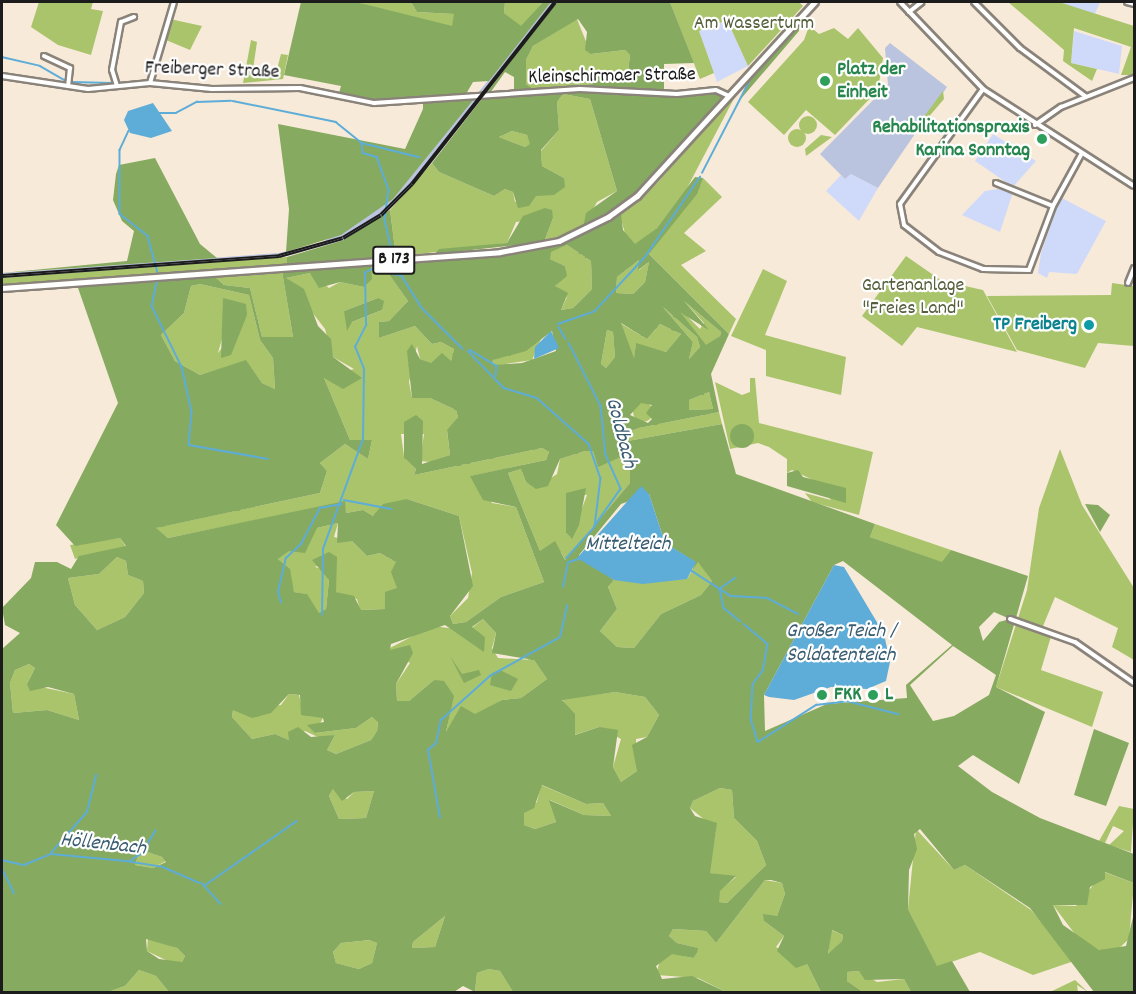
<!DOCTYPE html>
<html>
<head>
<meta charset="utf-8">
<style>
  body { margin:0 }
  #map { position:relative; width:1136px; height:994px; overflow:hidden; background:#f8ead9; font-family:Dekko,sans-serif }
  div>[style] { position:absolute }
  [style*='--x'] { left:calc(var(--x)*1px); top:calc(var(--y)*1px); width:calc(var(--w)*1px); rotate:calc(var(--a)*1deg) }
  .built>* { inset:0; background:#cfdafa }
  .industrial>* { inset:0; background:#bac4de }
  .green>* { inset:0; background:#a9c46b }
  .round { border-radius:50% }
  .forest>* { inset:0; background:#86aa5f }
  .water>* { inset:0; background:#5eadd8 }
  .stream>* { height:1.5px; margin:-0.75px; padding:0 0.75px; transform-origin:0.75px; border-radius:0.75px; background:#5eadd8 }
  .roads { filter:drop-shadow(2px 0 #8a837a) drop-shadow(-2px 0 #8a837a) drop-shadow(0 2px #8a837a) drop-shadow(0 -2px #8a837a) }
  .minor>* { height:4px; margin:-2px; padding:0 2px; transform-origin:2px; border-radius:2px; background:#fff }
  .major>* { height:4.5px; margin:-2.25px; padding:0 2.25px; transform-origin:2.25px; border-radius:2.25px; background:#fff }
  .rail>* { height:4px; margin-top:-2px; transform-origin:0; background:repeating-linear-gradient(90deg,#fff 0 4.5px,#1c1c1c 0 9px); box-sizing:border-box; border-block:2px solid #1c1c1c }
  .dots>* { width:16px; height:16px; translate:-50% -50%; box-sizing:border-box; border:3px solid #fff; border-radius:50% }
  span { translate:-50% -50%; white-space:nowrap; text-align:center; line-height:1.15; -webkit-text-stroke:4.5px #fff; paint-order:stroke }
  .shield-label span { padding:2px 4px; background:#fff; border:2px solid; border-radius:4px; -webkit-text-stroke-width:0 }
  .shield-label { font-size:18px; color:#1c1c1c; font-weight:700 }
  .park-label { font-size:20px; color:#545f3c }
  .leisure-label { font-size:20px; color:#27864d; font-weight:700 }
  .left { translate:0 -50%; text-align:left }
  .right { translate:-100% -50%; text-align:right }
  .street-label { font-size:20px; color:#1c1c1c }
  .culture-label { font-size:20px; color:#0d838f; font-weight:700 }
  .water-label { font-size:21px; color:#3a5d71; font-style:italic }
  .frame { position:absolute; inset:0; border:3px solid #1c1c1c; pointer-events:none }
</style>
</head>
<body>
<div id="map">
  <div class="built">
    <i style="clip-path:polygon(1059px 2px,1100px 2px,1094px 16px)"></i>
    <i style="clip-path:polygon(727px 20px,748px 66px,717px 82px,699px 31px)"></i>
    <i style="clip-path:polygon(1074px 31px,1122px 46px,1119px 74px,1071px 63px)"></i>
    <i style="clip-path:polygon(993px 134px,1036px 161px,1013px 187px,975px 161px)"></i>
    <i style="clip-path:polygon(851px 174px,878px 188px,859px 221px,826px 191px,841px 175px,845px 179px)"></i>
    <i style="clip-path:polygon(1003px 188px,1013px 192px,1000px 232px,962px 215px,985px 191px)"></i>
    <i style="clip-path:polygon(1060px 197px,1106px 221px,1077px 274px,1049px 272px,1047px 278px,1038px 273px,1041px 253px)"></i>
  </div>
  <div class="industrial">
    <i style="clip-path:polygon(551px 2px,557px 2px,413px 186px,382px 216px,344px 240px,280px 258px,2px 278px,2px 273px,279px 253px,321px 243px,393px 199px)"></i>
    <i style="clip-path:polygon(890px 43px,947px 87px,878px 188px,851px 174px,845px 179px,820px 154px,888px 85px,885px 48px)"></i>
  </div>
  <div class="green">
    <i style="clip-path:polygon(39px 2px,93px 2px,91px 9px,103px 11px,91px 55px,58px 45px,31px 27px)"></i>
    <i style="clip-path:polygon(356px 2px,411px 2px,417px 12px,454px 14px,456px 22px,452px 27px,429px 23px)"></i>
    <i style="clip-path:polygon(505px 2px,543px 2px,521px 27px,504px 13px)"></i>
    <i style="clip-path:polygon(670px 2px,799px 2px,803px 6px,748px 66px,727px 20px,699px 31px,714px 73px,700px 79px)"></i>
    <i style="clip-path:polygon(1008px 2px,1059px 2px,1134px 26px,1134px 75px,1121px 75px,1131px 47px,1074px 28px,1071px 63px,1097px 69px,1092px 81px,1063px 61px,1064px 50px)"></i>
    <i style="clip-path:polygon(170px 19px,202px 26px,190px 50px,166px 40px)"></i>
    <i style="clip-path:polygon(577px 19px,591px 54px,625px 50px,630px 55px,627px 80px,607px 79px,606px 72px,594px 84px,534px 89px,526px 84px,526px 60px,533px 46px)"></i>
    <i style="clip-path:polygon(802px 20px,819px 34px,834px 28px,848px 39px,858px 28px,883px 58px,878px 90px,835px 135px,806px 110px,784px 135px,748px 102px,804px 40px,808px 29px)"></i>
    <i style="clip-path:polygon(251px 40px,257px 42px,252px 76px,276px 73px,281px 54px,288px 55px,283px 79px,243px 83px)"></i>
    <i style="clip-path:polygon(740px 87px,686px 190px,657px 228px,635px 245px,626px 237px,620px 215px,658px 182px)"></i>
    <i style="clip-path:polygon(943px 91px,944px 99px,915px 133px,907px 119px,907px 118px,917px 126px)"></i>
    <i style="clip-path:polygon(563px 94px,590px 99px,617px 191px,597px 202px,583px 228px,544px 242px,553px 218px,516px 222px,507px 243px,396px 257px,390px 210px,432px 163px,439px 172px,494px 196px,505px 189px,513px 192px,515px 202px,564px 178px,542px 166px,541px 151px,559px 130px,557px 102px)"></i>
    <i class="round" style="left:799px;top:116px;width:18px;height:18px"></i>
    <i class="round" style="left:788px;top:129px;width:18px;height:18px"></i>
    <i style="clip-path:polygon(512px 131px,527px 135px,531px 144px,525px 147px,499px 137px)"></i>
    <i style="clip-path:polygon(821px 135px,832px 137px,806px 156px,805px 149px)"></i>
    <i style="clip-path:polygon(703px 178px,722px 197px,684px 233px,706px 251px,681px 265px,736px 319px,729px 334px,649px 254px)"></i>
    <i style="clip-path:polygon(567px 245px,591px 261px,592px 289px,573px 308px,561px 310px,567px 297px,555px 286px,566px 275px,565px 266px,550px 259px,550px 252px)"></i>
    <i style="clip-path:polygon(906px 256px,942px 281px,983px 290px,1017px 352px,917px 327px,902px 346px,862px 316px)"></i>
    <i style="clip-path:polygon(287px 257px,287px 266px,2px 287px,2px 278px)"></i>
    <i style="clip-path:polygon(639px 260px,639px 270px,649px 262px,645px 282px,633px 294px,616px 293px,617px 277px)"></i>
    <i style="clip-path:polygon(evenodd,383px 266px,408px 301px,389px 321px,379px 322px,379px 338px,415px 326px,432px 344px,441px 342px,454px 349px,451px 361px,430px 363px,420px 359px,417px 346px,409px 382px,412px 398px,430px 398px,456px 410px,458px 417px,447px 431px,450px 455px,430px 462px,420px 461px,424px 434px,401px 434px,404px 456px,416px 469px,414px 475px,542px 448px,549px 452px,546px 460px,471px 476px,492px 503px,516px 507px,544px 582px,501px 597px,466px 622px,453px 624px,450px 616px,468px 598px,472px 573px,459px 516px,407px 499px,373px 516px,363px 510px,346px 513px,344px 502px,168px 538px,155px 528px,320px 493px,327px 471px,320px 463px,345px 444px,368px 459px,372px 440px,350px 440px,324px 378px,354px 369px,333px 357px,325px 329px,286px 278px,310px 273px,329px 288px,340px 282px,364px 287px,370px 267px,383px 266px,378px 298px,382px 310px,370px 315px,352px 322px,344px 311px,378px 298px)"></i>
    <i style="clip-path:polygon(763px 269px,787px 281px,765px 335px,846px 357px,841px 395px,766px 376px,766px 350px,731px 336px)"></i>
    <i style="clip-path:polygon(282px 271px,293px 337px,262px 337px,250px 288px,224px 285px,214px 276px)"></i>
    <i style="clip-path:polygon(1112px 283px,1133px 286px,1134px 346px,1098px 343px,1085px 368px,1017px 350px,987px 296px,1111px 295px)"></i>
    <i style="clip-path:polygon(evenodd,200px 284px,249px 295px,260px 340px,273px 358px,275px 389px,262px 383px,246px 361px,200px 375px,175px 361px,161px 335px,184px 313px,191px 286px,200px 284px,223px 298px,247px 315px,218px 353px,225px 328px,223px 298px)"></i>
    <i style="clip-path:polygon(684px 301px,721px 332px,720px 336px,706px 346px,681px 316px,683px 312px,700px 329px,704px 323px)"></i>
    <i style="clip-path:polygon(662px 306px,697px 337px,700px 347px,689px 359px,693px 342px)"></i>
    <i style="clip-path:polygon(620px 323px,647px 339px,660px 324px,681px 334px,666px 352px,636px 344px,634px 359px)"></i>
    <i style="clip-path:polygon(607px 330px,613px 332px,615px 357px,606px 368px,601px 364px)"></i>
    <i style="clip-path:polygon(541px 339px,532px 360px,492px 366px,493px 360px)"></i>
    <i style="clip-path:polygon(750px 378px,755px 378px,759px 423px,873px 452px,859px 515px,812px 502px,805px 493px,831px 500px,815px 481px,792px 470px,787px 473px,787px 459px,769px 447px,758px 443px,730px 449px,715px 382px,742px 395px,750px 392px)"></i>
    <i style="clip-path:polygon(709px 392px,713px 409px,689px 410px,689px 400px)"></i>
    <i class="round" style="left:633px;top:402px;width:20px;height:20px"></i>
    <i style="clip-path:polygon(719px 412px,722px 424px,622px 442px,621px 435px,639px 428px)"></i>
    <i style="clip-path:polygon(1060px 449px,1082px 505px,1134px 588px,1134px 660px,1112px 647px,1118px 628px,1055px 597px,1041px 631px,1052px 633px,1041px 670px,1103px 692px,1092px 727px,996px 687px,1027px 590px,1039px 508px)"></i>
    <i style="clip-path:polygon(evenodd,585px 451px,593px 451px,598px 466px,619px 458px,630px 466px,630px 483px,565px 560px,561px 552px,540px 551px,508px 473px,521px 469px,526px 482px,536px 488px,557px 474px,560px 459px,585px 451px,566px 493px,587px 495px,571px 538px,566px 533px,566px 493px)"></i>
    <i style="clip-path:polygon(338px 523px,334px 537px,352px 541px,367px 556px,380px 553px,396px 562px,397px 588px,385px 609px,360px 610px,357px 599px,336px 592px,336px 557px,315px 567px,325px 570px,329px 580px,326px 609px,319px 614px,306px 594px,294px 592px,287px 567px,278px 559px,317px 528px)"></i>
    <i style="clip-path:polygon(875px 524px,951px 550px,943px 563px,870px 537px)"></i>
    <i style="clip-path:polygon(120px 538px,126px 547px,75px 559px,70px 545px)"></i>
    <i style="clip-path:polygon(117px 557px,126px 561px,128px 575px,143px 581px,144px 593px,125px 617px,97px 630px,75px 605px,68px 578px,99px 574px)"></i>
    <i style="clip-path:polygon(698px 561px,712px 581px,701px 595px,661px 614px,634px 648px,617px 647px,600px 631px,617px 609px,608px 587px,614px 580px,687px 579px)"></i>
    <i style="clip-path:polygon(483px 619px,496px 633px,492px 648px,498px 658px,534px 660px,547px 679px,521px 698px,502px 700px,446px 733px,451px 707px,434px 680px,409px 701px,397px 702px,396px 684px,410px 663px,388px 649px,432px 626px,457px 629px,464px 638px,485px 637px,472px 628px)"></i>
    <i style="clip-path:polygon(29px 664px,35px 668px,27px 684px,74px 694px,79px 720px,47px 710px,13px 713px,10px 683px,15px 670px)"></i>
    <i style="clip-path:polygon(615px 692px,645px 697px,659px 715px,647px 737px,636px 739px,637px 771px,621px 782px,613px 767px,621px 739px,599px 727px,574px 735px,575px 721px,562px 699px)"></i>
    <i style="clip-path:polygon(289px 694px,299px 695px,301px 703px,323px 718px,315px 733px,356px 728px,372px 717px,378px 721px,377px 731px,371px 740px,336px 754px,327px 750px,335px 735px,320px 738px,305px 731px,289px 740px,275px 734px,252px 739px,232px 717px,233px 710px,281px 705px)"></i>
    <i style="clip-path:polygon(541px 785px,586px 804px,603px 803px,611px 816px,584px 815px,550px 800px,556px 822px,535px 829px,524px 825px,524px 813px,537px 802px)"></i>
    <i style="clip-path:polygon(720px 788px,732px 790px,734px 818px,757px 841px,766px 865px,727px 903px,719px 902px,719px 891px,736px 877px,709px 873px,716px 829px,690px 808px,693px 801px)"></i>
    <i style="clip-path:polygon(333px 789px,347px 799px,354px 792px,374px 791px,366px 818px,339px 819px,329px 796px)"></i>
    <i style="clip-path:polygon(1119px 806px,1134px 809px,1131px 852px,1109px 845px,1124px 831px,1113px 826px,1105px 843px,1099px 841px)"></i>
    <i style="clip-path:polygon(916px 829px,954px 870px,965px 865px,1031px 910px,1074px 961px,1033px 975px,980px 952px,937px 967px,908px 909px)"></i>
    <i style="clip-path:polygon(147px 852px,162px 857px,166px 861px,153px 868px,135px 865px,139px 853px)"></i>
    <i style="clip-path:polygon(1104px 872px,1134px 883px,1129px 939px,1117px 950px,1099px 950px,1078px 938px,1053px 905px,1076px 906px)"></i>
    <i style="clip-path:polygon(765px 880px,782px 883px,785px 894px,777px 916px,764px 921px,784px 936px,776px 947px,807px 964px,821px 992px,726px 992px,698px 978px,656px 975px,660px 960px,672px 953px,692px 958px,697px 953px,697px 948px,677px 943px,669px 936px,673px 929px,706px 931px,716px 943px)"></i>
    <i style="clip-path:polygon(445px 916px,435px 947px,412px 948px,413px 942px)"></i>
    <i style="clip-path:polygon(831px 930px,843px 935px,842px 941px,828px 955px)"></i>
    <i style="clip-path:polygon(148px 937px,177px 948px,185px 956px,182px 962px,176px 965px,147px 951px)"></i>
    <i style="clip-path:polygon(371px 940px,377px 943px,372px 963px,359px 969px,336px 963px,333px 952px,341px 943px)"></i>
    <i style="clip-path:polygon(489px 969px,500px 971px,513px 992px,475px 992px,477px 973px)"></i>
    <i style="clip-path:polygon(139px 970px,156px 976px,169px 992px,108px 992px,125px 986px)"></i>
    <i style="clip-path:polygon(859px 971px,877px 982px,904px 979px,911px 992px,863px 992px,847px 981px,847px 972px)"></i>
    <i style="clip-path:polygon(1075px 980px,1088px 992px,1077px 985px,1078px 992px,1050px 992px)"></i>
  </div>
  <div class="forest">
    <i style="clip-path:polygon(301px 2px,356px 2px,452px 26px,454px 14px,417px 12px,411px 2px,505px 2px,504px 13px,521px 26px,543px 2px,551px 2px,489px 81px,473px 82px,466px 94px,478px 94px,393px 199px,341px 235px,286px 252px,289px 209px,278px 124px,405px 149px,423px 109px,423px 100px,364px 100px,339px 93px,341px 86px,284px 75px)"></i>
    <i style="clip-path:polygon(evenodd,557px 2px,670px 2px,694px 63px,664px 64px,664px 95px,716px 92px,722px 97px,633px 196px,583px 228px,586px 213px,617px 191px,590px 99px,563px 94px,557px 102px,559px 130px,541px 150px,542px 166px,564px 178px,565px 187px,554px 195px,536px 196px,529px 206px,518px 208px,513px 192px,505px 189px,494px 196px,439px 172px,432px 163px,557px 2px,578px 19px,587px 32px,585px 50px,591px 54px,625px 50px,630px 55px,627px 80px,608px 79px,602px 71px,593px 84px,534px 89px,526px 84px,526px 60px,533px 46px,578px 19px,557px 2px,505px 72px,514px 77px,514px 92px,490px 93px,505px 72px,557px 2px,512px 131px,527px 135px,530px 144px,525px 147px,499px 137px,512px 131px)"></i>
    <i style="clip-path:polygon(799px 25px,799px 31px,739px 101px,750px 76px)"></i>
    <i style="clip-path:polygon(155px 158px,200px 244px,217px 258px,2px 273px,127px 261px,134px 231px,122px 221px,113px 200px,116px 174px,119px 165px)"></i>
    <i style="clip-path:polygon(evenodd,695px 177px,703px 178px,697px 194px,649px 254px,729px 334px,711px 374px,719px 412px,639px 428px,621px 435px,622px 442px,722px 424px,736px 474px,875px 524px,870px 537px,942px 562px,951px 550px,1028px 576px,996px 687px,1045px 712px,1019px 784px,973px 755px,958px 766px,992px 792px,1040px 818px,1134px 854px,1134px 883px,1105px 872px,1105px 879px,1090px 887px,1087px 905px,1053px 905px,1063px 925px,1099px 950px,1126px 946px,1134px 913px,1134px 992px,1094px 992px,1030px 908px,965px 865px,954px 870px,920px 829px,914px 834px,917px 849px,909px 870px,908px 909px,937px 966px,952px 961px,970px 992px,911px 992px,904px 979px,865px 980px,859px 971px,847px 972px,847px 981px,863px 992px,821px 992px,807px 964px,796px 968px,777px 951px,784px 936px,764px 921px,763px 914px,777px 916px,785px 894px,782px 883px,771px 880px,765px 880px,716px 943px,706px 931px,673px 929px,669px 936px,677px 943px,698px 948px,697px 953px,693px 958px,672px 954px,656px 966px,662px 979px,692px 976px,726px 992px,513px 992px,500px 971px,489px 969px,477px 973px,475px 992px,463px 986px,454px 992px,169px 992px,156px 976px,139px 970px,125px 986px,108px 992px,2px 992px,2px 649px,20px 633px,5px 625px,2px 608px,31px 578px,35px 562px,57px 562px,71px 569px,79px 556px,126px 546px,120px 538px,75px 546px,56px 525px,118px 403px,77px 285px,214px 276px,224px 285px,250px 288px,262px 337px,293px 337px,282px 271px,523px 253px,575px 238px,621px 214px,623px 230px,635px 244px,657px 228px,695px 177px,567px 245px,591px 261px,592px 289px,573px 308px,561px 310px,568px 293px,555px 286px,567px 276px,565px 266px,550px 259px,551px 252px,567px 245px,695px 177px,639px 260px,638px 270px,649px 262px,645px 282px,633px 294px,616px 293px,617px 277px,639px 260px,695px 177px,383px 266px,408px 301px,389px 321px,379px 322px,379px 338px,415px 326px,432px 344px,441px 342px,454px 349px,451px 361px,442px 353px,431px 363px,420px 359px,412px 344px,407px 351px,412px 398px,430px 398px,456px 410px,458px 417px,447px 430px,450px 455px,422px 464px,423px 421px,416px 415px,404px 422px,404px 457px,416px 469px,414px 475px,542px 448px,549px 452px,546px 460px,470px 476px,483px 500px,516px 507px,544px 582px,501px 597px,466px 622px,453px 624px,450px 616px,473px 586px,459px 516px,407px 499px,383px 504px,373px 516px,363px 510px,346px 513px,345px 501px,168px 538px,156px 528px,320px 493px,327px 471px,320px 463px,345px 444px,368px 459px,372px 440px,350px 440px,324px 378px,343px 389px,362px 378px,333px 357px,331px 339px,318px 326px,304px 289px,286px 278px,310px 273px,319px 288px,340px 282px,364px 287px,372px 279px,371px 267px,383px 266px,695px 177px,200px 284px,249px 295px,260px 340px,273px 358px,275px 389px,262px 383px,246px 360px,200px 375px,175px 361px,161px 335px,184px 313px,191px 286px,200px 284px,695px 177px,684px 301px,721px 332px,720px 336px,706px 345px,681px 313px,709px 330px,684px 301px,695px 177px,662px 306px,697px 337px,700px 347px,689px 359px,693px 342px,662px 306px,695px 177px,621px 323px,647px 339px,660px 324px,681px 334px,666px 352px,636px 343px,634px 358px,621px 323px,695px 177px,607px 330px,613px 332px,615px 357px,606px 368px,601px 364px,607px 330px,695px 177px,552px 331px,556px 351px,522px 363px,492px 365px,493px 360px,526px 351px,552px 331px,695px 177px,709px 392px,713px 409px,689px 410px,689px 400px,709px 392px,695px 177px,641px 403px,652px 405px,646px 413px,652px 419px,648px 423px,630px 415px,641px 403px,695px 177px,585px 451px,593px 451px,598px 467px,619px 458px,630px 466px,630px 483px,565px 560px,555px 541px,540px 551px,508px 473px,521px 469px,526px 482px,536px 489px,548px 486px,560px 459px,585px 451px,695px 177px,649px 494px,665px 543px,695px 562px,692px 571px,698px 562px,712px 581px,701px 595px,661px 614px,634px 648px,617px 647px,600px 631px,617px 609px,608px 587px,614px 580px,579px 555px,621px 504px,649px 494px,695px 177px,338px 523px,337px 543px,352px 541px,367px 556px,380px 553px,396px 562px,391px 572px,397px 588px,385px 592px,385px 609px,361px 610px,354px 596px,336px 592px,337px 557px,329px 552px,312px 560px,329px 580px,326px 609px,319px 613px,307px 594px,294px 592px,290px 569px,278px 559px,289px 551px,305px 553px,317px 528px,338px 523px,695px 177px,117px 557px,126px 561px,128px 575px,143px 581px,144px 593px,125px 617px,97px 630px,75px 605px,68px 578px,99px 574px,117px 557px,695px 177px,843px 561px,952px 645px,906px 685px,907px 698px,827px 704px,765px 731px,764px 695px,834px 565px,843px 561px,695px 177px,994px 612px,1010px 619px,999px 622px,983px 641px,979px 627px,994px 612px,695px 177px,483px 619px,496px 633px,492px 653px,534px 660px,547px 679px,521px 698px,502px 700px,475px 714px,461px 706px,446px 732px,454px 696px,444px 681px,434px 680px,409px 701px,397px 701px,396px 684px,413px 653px,410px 645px,390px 650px,391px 644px,445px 625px,484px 652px,485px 637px,472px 627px,483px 619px,695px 177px,953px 646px,996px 675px,989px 695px,954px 716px,933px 721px,910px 685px,953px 646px,695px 177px,29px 664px,35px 668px,27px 684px,30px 691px,48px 687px,74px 694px,79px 720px,47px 710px,13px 713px,10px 683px,15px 670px,29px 664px,695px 177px,615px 692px,645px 697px,659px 715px,647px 737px,632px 745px,637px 771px,621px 782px,613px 767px,618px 730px,599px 727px,575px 735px,575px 714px,562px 700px,615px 692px,695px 177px,289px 694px,300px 695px,301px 715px,323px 718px,324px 722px,307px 725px,315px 733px,356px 728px,372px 717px,378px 722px,377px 731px,371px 740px,336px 754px,327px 750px,335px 735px,311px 737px,298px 727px,288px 732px,289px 740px,275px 734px,252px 739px,232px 717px,233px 710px,252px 718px,271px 713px,289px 694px,695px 177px,542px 785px,586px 804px,603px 803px,611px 816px,584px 815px,549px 800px,556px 822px,535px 829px,524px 825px,524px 813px,534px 808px,542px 785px,695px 177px,720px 788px,732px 790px,734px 818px,757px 841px,766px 865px,727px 903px,719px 902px,720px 891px,736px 876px,710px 873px,717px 823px,695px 816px,690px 808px,693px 801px,720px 788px,695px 177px,333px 789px,342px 801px,354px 792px,374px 791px,366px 818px,339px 819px,329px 796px,333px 789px,695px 177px,147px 852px,162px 857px,166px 862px,153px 868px,135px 865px,139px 853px,147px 852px,695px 177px,445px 916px,435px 947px,412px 948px,413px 942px,445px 916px,695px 177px,832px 930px,843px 935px,842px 941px,828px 954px,832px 930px,695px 177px,146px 939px,177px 948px,185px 956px,182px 962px,159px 959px,147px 951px,146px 939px,695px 177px,370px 940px,377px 943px,372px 963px,359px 969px,336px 963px,333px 952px,341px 943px,370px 940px)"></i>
    <i style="clip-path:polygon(545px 208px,552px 210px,553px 218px,544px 242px,435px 254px,439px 249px,507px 243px,523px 216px)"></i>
    <i style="clip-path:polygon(390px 210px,396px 257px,287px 265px,287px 257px,344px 240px)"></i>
    <i style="clip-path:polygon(223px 298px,246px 304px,247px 315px,231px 355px,221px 358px)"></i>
    <i style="clip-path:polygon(378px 298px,384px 301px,382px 310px,352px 322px,347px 331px,344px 311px)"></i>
    <i class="round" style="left:730px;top:424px;width:24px;height:24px"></i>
    <i style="clip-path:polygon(798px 470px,803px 477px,846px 488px,846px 503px,787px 486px,787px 473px)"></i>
    <i style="clip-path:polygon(586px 488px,579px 525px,572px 539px,566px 533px,566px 493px)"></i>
    <i style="clip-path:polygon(1085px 504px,1098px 505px,1110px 515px,1100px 532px)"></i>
    <i style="clip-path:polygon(450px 656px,462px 674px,479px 670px,481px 675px,464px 683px)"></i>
    <i style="clip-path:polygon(500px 670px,518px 679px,511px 691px,490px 685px,492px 673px)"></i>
    <i style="clip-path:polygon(1094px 729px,1129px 743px,1106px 806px,1074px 795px)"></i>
  </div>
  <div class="water">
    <i style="clip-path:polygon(153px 103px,172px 131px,151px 138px,130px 133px,124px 120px,128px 111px)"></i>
    <i style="clip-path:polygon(551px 331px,559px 348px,534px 359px,535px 347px)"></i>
    <i style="clip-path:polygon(641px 486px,649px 494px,665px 543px,696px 562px,687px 579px,643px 584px,614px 580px,577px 558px)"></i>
    <i style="clip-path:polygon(834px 565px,844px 567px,884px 634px,890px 662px,886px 681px,867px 689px,831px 687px,794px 700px,769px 697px,764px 695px)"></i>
  </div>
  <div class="stream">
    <i style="--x:2;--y:57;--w:39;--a:13"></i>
    <i style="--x:40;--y:66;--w:30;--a:30"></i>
    <i style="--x:750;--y:80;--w:69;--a:-49.1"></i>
    <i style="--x:71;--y:82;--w:41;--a:1.4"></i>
    <i style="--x:233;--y:101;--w:105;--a:11.5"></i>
    <i style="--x:336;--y:122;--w:33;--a:39"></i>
    <i style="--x:362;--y:143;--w:10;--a:84"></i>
    <i style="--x:363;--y:153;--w:15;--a:16"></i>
    <i style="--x:377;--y:157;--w:35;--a:70"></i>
    <i style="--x:389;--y:190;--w:30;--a:98"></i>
    <i style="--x:385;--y:220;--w:27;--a:77"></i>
    <i style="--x:391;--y:246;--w:13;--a:132"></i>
    <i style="--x:160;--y:113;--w:16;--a:0"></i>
    <i style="--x:176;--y:113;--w:24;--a:-28"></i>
    <i style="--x:197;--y:102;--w:34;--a:-2"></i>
    <i style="--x:129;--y:131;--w:21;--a:115"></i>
    <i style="--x:120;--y:150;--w:64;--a:90"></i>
    <i style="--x:120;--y:214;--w:36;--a:38"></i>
    <i style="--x:148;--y:236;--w:39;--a:75"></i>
    <i style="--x:362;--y:143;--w:59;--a:13.8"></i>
    <i style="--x:702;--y:173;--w:102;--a:-62.7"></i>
    <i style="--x:645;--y:257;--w:97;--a:-55.5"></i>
    <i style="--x:374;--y:269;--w:29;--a:14"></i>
    <i style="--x:402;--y:276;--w:36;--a:58"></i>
    <i style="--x:421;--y:307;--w:59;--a:45"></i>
    <i style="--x:158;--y:278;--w:29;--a:102"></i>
    <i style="--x:152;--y:306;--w:68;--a:63.8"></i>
    <i style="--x:182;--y:367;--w:46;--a:77.5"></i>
    <i style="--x:192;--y:412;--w:33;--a:95"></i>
    <i style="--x:189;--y:445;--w:80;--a:10"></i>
    <i style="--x:558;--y:324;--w:39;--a:-19"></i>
    <i style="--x:595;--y:311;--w:72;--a:-47.2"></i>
    <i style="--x:559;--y:327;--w:14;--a:60"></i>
    <i style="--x:569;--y:343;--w:71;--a:63.1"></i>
    <i style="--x:601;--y:406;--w:49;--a:84.2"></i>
    <i style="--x:606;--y:455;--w:37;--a:66"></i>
    <i style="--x:621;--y:489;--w:45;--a:125.1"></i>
    <i style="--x:470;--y:350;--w:31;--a:31"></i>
    <i style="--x:497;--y:366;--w:10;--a:96"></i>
    <i style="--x:468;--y:351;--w:52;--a:45.8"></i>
    <i style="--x:504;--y:388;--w:34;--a:17"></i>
    <i style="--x:537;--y:398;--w:69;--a:41.5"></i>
    <i style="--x:589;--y:444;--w:36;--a:71"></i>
    <i style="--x:601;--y:478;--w:49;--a:97"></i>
    <i style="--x:595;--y:527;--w:42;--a:132.1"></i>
    <i style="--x:344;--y:500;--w:48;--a:10.8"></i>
    <i style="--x:569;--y:562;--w:10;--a:-17"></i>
    <i style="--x:692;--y:571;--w:46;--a:32.7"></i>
    <i style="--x:731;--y:596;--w:36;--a:3"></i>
    <i style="--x:767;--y:598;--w:35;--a:27"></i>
    <i style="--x:736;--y:578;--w:19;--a:145"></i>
    <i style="--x:720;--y:589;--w:19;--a:78"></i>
    <i style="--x:724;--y:608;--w:21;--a:39"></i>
    <i style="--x:563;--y:587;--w:25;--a:-78"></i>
    <i style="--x:281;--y:603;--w:11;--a:-105"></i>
    <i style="--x:278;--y:592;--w:35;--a:-77"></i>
    <i style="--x:286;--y:558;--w:21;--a:-43"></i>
    <i style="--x:301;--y:544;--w:41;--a:-62.2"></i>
    <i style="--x:320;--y:508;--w:22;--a:-10"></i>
    <i style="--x:322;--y:615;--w:66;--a:-89.1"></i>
    <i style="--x:323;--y:549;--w:117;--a:-70"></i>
    <i style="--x:363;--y:439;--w:70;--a:-89.2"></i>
    <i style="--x:364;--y:369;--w:24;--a:-112"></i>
    <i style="--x:355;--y:347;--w:25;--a:-63"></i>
    <i style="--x:366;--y:325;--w:52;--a:-91.1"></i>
    <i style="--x:365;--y:273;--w:8;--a:-30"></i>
    <i style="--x:744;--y:624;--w:31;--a:40"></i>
    <i style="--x:768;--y:644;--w:27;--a:100"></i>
    <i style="--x:763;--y:671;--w:17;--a:126"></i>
    <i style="--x:753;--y:685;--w:34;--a:93"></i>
    <i style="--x:751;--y:719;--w:24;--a:73"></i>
    <i style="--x:758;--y:742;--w:69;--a:-32.5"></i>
    <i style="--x:816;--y:705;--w:31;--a:-7"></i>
    <i style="--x:847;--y:701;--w:53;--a:14.3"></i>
    <i style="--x:440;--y:818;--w:69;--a:-100"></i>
    <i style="--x:428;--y:750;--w:11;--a:-41"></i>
    <i style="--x:436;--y:743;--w:24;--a:-78"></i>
    <i style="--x:441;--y:720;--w:66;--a:-41.9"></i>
    <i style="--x:490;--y:676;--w:80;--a:-29.1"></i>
    <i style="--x:560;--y:637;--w:32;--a:-77"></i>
    <i style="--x:51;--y:853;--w:55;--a:-48.7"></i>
    <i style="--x:87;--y:812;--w:38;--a:-76"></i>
    <i style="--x:2;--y:860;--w:23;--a:13"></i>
    <i style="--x:24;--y:865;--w:29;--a:-22"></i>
    <i style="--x:51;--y:854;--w:75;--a:5.3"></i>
    <i style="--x:126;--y:861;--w:37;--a:9"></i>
    <i style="--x:163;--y:867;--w:40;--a:23.4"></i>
    <i style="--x:130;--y:861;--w:14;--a:-34"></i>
    <i style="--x:142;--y:853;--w:26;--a:-59"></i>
    <i style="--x:2;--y:868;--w:28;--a:64"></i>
    <i style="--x:202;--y:883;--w:28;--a:48"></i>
    <i style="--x:204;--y:886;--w:113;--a:-35"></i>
  </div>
  <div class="roads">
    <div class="minor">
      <i style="--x:900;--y:2;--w:120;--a:46.3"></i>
      <i style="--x:983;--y:89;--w:179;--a:32.7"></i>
      <i style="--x:974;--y:2;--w:65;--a:45"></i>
      <i style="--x:1020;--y:48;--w:81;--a:36.4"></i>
      <i style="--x:1127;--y:2;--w:7;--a:16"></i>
      <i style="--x:909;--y:12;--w:16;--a:-38"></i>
      <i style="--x:44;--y:56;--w:29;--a:25"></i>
      <i style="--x:70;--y:68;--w:18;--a:96"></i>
      <i style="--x:2;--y:76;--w:87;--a:8.6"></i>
      <i style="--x:88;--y:89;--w:62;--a:-5.5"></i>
      <i style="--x:150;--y:83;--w:62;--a:5.5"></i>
      <i style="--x:212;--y:89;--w:88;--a:-0.7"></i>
      <i style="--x:300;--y:88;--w:76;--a:11.5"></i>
      <i style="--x:374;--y:103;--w:206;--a:-3.9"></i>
      <i style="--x:580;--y:89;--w:97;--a:3"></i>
      <i style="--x:677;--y:94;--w:39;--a:-6"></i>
      <i style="--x:716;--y:90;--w:14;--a:25"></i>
      <i style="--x:150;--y:83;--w:84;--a:-73.5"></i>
      <i style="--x:117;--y:86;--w:17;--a:-107"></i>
      <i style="--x:112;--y:70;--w:49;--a:-79.4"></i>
      <i style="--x:121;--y:22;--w:14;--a:-21"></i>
      <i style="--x:983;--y:89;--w:142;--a:125.8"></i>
      <i style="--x:900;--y:204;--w:21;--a:79"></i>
      <i style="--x:904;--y:225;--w:44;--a:37.6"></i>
      <i style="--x:939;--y:252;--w:47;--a:21.1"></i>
      <i style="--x:983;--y:269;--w:46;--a:1.2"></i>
      <i style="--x:1029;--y:270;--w:68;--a:-69.4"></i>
      <i style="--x:1053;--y:206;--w:60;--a:-61.3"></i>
      <i style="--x:1035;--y:125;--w:32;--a:-35"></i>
      <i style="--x:1061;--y:107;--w:79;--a:-21.7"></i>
      <i style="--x:996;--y:183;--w:61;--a:22"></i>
      <i style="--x:1128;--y:283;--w:16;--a:-68"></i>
      <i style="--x:1010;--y:619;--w:69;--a:19.5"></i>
      <i style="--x:1075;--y:642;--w:72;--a:34.8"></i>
    </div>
    <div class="major">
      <i style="--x:2;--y:288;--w:499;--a:-4.1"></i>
      <i style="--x:500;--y:252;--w:60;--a:-10.6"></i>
      <i style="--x:559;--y:241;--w:55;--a:-26.1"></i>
      <i style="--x:608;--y:217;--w:36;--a:-36"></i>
      <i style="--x:637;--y:196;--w:263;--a:-47.5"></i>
    </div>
  </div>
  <div class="rail">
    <i style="--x:2;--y:276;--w:278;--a:-4.1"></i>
    <i style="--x:279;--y:256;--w:66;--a:-15.7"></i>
    <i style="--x:343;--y:238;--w:44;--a:-31.2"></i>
    <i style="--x:381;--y:215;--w:44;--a:-45"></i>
    <i style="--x:412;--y:184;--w:231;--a:-51.8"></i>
  </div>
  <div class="dots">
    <i style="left:825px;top:81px;background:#2e9e5b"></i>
    <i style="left:1042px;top:139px;background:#2e9e5b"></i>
    <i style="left:1089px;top:325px;background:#0f9aa8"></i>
    <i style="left:822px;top:695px;background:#2e9e5b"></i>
    <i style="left:873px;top:695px;background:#2e9e5b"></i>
  </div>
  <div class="shield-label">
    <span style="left:394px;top:260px">B 173</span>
  </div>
  <div class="park-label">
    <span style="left:754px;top:24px">Am Wasserturm</span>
    <span style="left:913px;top:298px">Gartenanlage<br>"Freies Land"</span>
  </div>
  <div class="leisure-label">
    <span class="left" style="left:837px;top:82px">Platz der<br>Einheit</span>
    <span class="right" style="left:1030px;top:140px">Rehabilitationspraxis<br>Karina Sonntag</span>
    <span class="left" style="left:834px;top:695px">FKK</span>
    <span class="left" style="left:885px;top:695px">L</span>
  </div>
  <div class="street-label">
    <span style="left:212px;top:71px;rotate:2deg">Freiberger Straße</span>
    <span style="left:612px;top:77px;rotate:-1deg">Kleinschirmaer Straße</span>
  </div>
  <div class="culture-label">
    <span class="right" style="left:1077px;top:325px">TP Freiberg</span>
  </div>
  <div class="water-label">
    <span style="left:620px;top:433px;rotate:75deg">Goldbach</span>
    <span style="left:628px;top:545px">Mittelteich</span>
    <span style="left:841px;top:644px">Großer Teich /<br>Soldatenteich</span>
    <span style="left:103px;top:845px;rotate:6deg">Höllenbach</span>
  </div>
  <div class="frame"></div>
</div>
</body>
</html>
